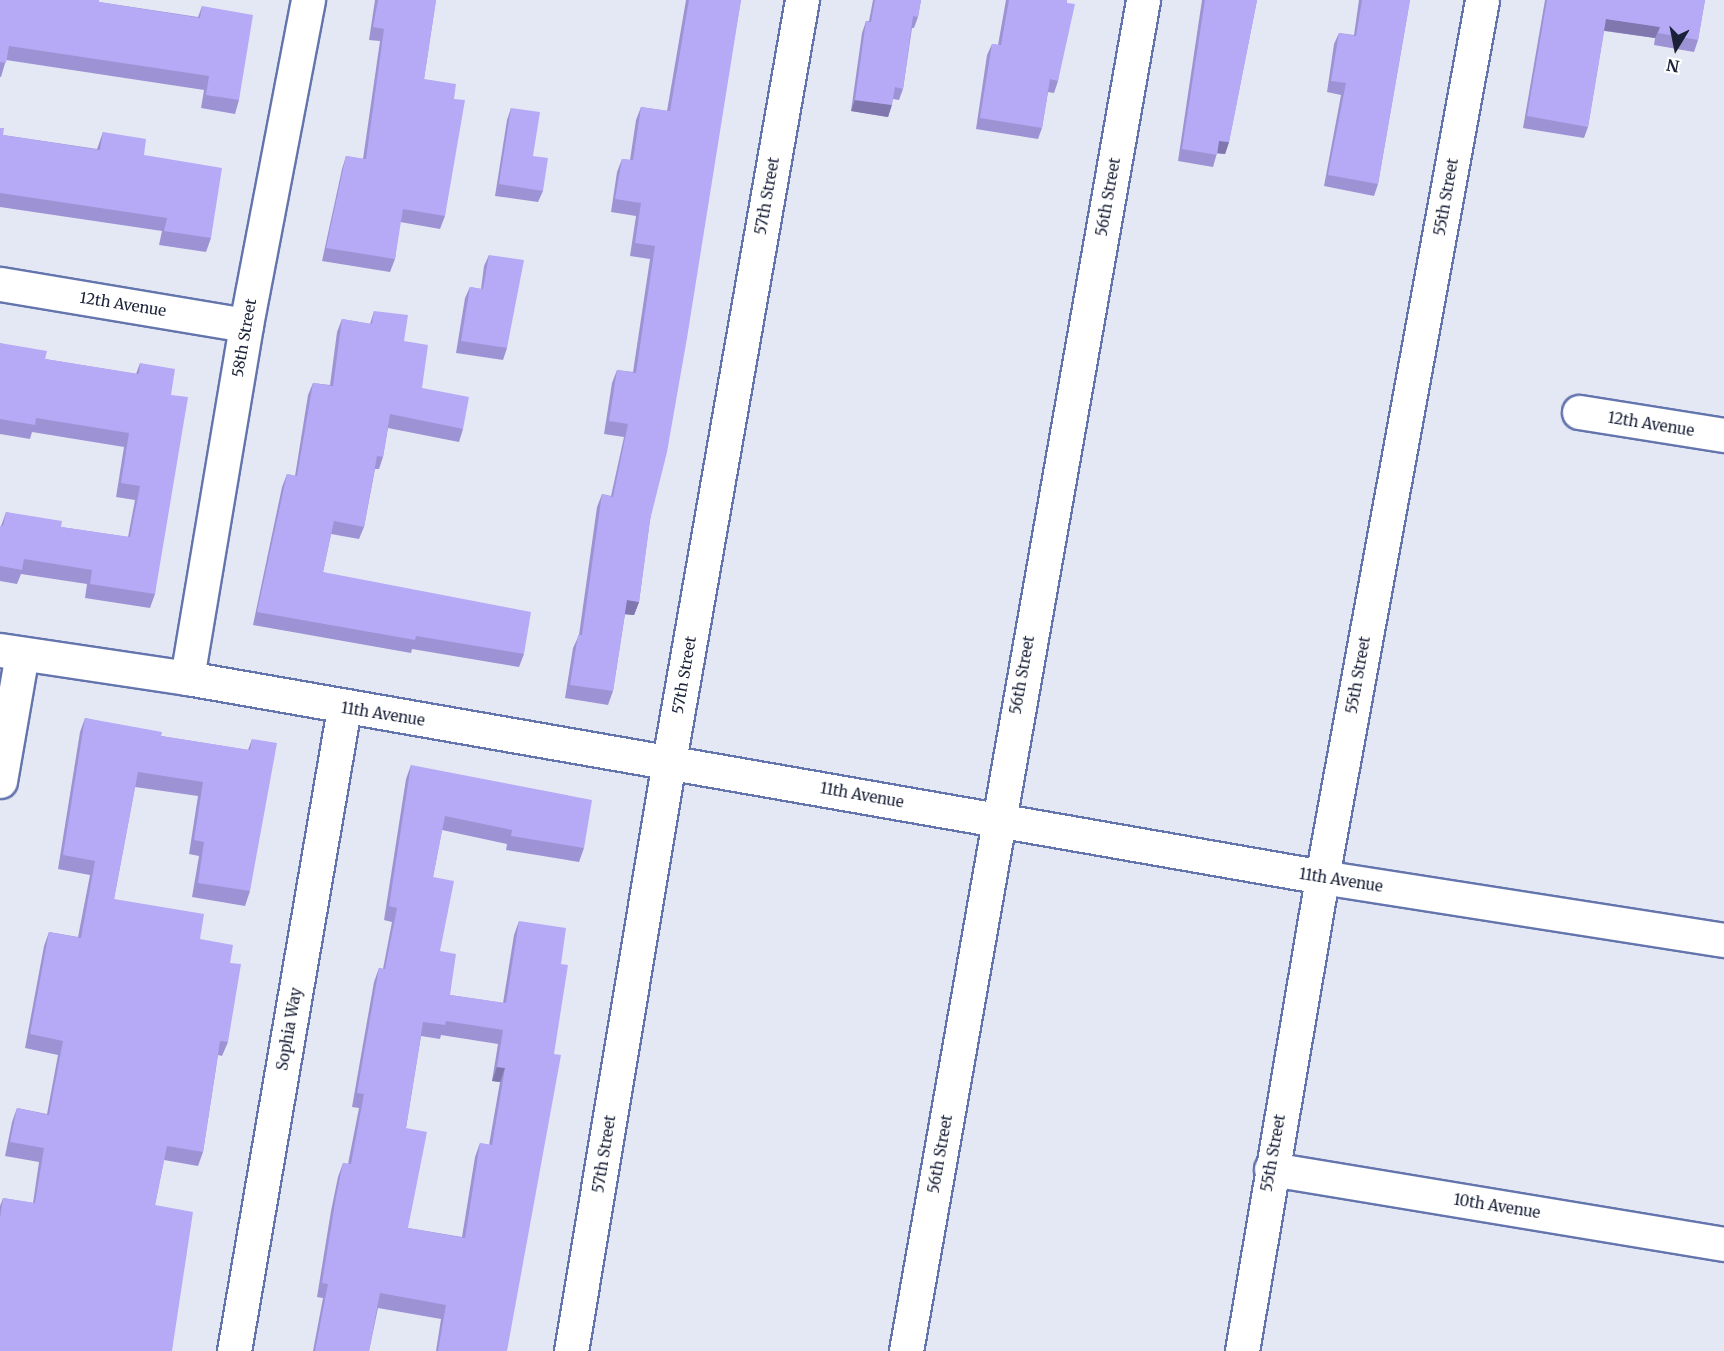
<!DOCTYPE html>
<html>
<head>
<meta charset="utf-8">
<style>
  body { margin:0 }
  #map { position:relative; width:1724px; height:1351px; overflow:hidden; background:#e4e8f5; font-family:Merriweather,serif }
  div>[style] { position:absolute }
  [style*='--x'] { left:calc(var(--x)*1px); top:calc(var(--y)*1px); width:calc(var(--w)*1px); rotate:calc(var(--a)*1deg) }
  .roads { filter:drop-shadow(2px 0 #6475ae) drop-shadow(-2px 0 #6475ae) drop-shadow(0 2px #6475ae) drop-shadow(0 -2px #6475ae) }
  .minor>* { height:33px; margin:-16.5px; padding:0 16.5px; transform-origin:16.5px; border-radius:16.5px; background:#fff }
  .wall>* { inset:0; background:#9d92d4 }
  .shaded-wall>* { inset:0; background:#7f77ad }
  .building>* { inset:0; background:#b6aaf7 }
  span { translate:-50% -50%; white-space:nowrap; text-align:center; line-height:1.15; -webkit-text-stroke:5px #fff; paint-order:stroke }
  .street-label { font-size:15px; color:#1a2138 }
  .north { position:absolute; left:1646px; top:18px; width:60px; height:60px; -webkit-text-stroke:4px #fff; paint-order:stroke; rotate:190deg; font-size:16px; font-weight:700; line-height:24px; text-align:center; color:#1a2138 }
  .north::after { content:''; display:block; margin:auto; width:21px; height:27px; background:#1a2138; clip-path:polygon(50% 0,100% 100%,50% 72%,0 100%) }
</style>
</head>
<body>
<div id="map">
  <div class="roads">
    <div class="minor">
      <i style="--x:0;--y:284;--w:249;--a:9.5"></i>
      <i style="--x:1579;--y:412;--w:147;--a:9"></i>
      <i style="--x:0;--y:650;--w:189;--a:8.5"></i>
      <i style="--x:187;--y:678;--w:1152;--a:9.94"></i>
      <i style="--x:1322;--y:877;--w:407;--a:8.9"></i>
      <i style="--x:187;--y:678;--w:358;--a:-80.5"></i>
      <i style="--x:246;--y:325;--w:331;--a:-79.2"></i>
      <i style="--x:0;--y:781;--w:129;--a:-80.2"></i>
      <i style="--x:1271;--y:1169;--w:459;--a:9.4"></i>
      <i style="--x:234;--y:1351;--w:652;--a:-80.29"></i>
      <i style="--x:571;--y:1351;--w:598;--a:-80.57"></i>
      <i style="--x:669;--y:761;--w:773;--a:-80.09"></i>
      <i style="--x:906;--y:1351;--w:1372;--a:-80.05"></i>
      <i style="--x:1242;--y:1351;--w:481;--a:-80.4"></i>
      <i style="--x:1322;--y:877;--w:891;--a:-79.66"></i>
    </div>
  </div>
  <div class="wall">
    <i style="clip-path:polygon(0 0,99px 2px,198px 17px,202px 6px,239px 100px,235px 114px,201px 108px,204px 90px,6px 60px,1px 77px,0 77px)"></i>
    <i style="clip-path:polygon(375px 0,436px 0,424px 79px,454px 99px,445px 216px,440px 229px,400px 222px,395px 259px,390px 272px,322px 261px,342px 169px,346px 156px,363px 159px,380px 41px,369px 40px)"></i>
    <i style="clip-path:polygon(686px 0,741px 0,650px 520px,639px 602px,634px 615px,625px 614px,613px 691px,608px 705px,565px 698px,573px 648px,579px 635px,597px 507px,602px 494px,611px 496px,624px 437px,604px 434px,612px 383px,617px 370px,633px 372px,650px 259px,630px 256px,636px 216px,611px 212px,617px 172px,622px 159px,630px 160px,636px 120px,641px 107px,667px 111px)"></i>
    <i style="clip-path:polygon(873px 0,921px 0,918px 17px,914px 28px,912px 28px,903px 89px,899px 100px,893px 99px,888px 117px,851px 111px,862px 33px,866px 21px,869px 21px)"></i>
    <i style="clip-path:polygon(1006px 0,1067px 0,1058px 81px,1054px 93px,1048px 92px,1042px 128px,1038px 139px,976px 129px,987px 55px,992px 44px,998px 45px)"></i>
    <i style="clip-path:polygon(1202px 0,1257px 0,1229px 142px,1225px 154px,1217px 153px,1213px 167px,1178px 161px)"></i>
    <i style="clip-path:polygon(1359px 0,1410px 0,1378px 184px,1374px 196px,1324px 186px,1341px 95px,1327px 92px,1334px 44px,1339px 33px,1354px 35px)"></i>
    <i style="clip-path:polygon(1545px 0,1705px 0,1698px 40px,1694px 52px,1654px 45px,1655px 38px,1604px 31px,1588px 127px,1584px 138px,1523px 128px)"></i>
    <i style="clip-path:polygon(511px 108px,533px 156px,543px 191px,538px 202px,495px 196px,507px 120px)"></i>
    <i style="clip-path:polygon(0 128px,3px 135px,97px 149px,103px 132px,144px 155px,211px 238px,206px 252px,159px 245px,162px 231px,0 207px)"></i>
    <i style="clip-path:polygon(489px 255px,507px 348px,503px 360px,456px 353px,465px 298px,470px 287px,481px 289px,484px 266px)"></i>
    <i style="clip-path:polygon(374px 311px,404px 341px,422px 388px,463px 429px,459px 442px,388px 428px,383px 457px,379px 469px,375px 469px,364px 527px,359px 539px,331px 534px,323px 572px,524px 654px,519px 667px,412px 649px,411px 653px,253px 625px,282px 487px,287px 474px,295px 476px,308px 395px,313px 383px,330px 385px,337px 332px,342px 319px,370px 324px)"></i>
    <i style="clip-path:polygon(0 343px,45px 359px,136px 374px,140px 363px,171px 395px,155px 594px,150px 608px,85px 598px,87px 584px,21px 574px,17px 584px,0 581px,0 526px,1px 526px,6px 512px,61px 527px,128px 537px,135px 500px,116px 497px,124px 447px,32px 432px,30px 439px,0 434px)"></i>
    <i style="clip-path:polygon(85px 718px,161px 736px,248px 750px,252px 739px,250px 891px,245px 906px,192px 897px,199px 856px,189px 854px,198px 796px,135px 787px,114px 899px,200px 939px,230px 963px,228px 1042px,222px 1056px,218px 1055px,203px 1152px,198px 1166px,164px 1160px,155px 1205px,0 1351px,0 1206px,3px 1198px,33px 1203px,39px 1162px,5px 1156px,12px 1122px,17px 1108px,47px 1114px,58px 1055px,25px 1048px,44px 946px,49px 932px,78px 937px,90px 875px,58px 869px,80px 732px)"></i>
    <i style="clip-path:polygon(evenodd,411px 765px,584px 848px,579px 862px,506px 850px,507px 844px,442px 830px,433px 877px,440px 951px,450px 995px,503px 1003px,514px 935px,519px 921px,507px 1351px,436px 1351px,441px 1319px,378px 1308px,369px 1351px,313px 1351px,323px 1298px,317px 1297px,331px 1211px,338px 1177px,343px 1163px,348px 1164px,359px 1108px,352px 1107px,363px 1044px,374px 982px,379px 968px,383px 969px,392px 922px,384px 920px,406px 779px,411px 765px,441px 1035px,498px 1044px,492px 1081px,500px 1082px,489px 1145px,480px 1143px,475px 1157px,462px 1237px,408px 1228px,406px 1128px,421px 1036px,440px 1039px,441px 1035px)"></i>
  </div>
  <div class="shaded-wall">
    <i style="clip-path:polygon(1606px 19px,1660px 27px,1655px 38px,1601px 30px)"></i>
    <i style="clip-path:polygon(855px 100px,892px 105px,888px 117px,851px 111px)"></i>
    <i style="clip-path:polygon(1219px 141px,1229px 142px,1225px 154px,1215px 153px)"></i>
    <i style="clip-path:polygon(627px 600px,639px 602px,634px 615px,622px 614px)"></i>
    <i style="clip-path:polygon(497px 1067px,505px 1068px,500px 1082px,492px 1081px)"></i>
  </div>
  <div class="building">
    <i style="clip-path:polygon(0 0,99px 0,99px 2px,200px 18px,202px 6px,253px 15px,239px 100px,206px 95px,209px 76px,9px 46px,6px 63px,0 62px)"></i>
    <i style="clip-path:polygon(378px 0,436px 0,424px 79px,456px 84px,454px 99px,465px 100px,445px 216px,403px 209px,395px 259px,326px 248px,346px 156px,366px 159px,384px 29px,373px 27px)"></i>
    <i style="clip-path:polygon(689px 0,741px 0,687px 338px,667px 452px,650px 520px,639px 602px,627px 600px,613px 691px,570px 685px,578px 635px,582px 635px,602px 494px,613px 497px,628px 424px,609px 421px,617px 370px,636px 373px,655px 246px,635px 243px,641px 203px,615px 199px,622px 159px,633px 160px,641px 107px,670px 111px)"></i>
    <i style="clip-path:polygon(875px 0,921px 0,918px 17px,913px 16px,903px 89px,895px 87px,892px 105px,855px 100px,866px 21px,871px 22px)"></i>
    <i style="clip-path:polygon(1009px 0,1067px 0,1067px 3px,1075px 4px,1058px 81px,1050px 79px,1042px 128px,980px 118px,992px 44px,1001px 45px)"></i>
    <i style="clip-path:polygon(1205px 0,1257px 0,1229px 142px,1219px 141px,1217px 155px,1182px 149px)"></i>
    <i style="clip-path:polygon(1362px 0,1410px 0,1378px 184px,1328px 175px,1346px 83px,1331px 81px,1339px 33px,1356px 36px)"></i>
    <i style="clip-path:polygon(1547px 0,1705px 0,1698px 40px,1658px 33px,1660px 27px,1606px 19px,1588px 127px,1527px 116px)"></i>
    <i style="clip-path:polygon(511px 108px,540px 112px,533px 156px,548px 158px,543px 191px,499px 184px)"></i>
    <i style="clip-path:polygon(0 128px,4px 128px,3px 135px,100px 150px,103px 132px,146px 139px,144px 155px,222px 168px,211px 238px,164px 231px,167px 218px,0 193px)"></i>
    <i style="clip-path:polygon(489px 255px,524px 260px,507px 348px,461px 341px,470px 287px,483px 289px)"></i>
    <i style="clip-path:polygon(374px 311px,408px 315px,404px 341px,428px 345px,422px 388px,469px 397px,463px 429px,390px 414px,383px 457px,377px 456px,364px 527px,334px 521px,323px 572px,531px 612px,524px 654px,416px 636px,415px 640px,257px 612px,287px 474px,297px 476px,313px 383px,333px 386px,342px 319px,372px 324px)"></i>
    <i style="clip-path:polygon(0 343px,47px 351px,45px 359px,139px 374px,140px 363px,175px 369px,171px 395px,188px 397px,155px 594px,90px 584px,92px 570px,24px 559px,22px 570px,0 566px,0 526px,3px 526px,6px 512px,62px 521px,61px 527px,130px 537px,140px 486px,121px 483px,129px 433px,36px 418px,35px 425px,0 419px)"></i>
    <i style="clip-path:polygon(85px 718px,162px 732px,161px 736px,250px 750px,252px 739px,277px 743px,250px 891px,198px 883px,204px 842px,194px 840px,203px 782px,138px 772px,114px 899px,204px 914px,200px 939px,233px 945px,230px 963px,241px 964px,228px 1042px,220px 1041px,203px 1152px,167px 1146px,155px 1205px,193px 1212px,172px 1351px,0 1351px,0 1218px,3px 1198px,35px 1203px,44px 1148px,10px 1142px,17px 1108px,49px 1115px,63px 1041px,30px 1034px,49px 932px,81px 938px,95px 861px,63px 855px)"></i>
    <i style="clip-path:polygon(evenodd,411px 765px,592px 800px,584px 848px,511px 836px,512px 830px,445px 816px,433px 877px,454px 881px,440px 951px,456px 954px,450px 995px,506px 1003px,519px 921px,566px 928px,561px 964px,568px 965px,554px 1054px,561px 1055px,507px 1351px,438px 1351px,446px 1305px,380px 1293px,369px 1351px,315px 1351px,328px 1284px,322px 1283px,336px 1197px,343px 1163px,351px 1164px,364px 1094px,357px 1093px,368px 1030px,379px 968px,385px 969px,397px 908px,389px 906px,411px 765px,446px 1021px,503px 1030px,497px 1067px,505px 1068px,492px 1145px,480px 1143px,465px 1238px,408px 1228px,427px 1132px,406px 1128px,423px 1022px,445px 1025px,446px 1021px)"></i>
  </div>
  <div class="street-label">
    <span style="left:767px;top:196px;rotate:-80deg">57th Street</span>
    <span style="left:1108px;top:197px;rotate:-80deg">56th Street</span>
    <span style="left:1446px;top:197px;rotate:-80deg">55th Street</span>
    <span style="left:123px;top:304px;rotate:9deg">12th Avenue</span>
    <span style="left:244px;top:338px;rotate:-80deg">58th Street</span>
    <span style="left:1651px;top:424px;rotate:9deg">12th Avenue</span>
    <span style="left:684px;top:675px;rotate:-80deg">57th Street</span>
    <span style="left:1022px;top:675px;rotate:-80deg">56th Street</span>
    <span style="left:1358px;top:675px;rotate:-80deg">55th Street</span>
    <span style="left:383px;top:714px;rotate:9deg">11th Avenue</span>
    <span style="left:862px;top:795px;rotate:10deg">11th Avenue</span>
    <span style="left:1341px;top:880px;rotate:9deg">11th Avenue</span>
    <span style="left:289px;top:1029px;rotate:-80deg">Sophia Way</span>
    <span style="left:1273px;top:1153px;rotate:-80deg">55th Street</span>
    <span style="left:604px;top:1154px;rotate:-81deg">57th Street</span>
    <span style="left:940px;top:1154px;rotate:-80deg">56th Street</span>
    <span style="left:1497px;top:1206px;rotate:9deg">10th Avenue</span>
  </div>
  <div class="north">N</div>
</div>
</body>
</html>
